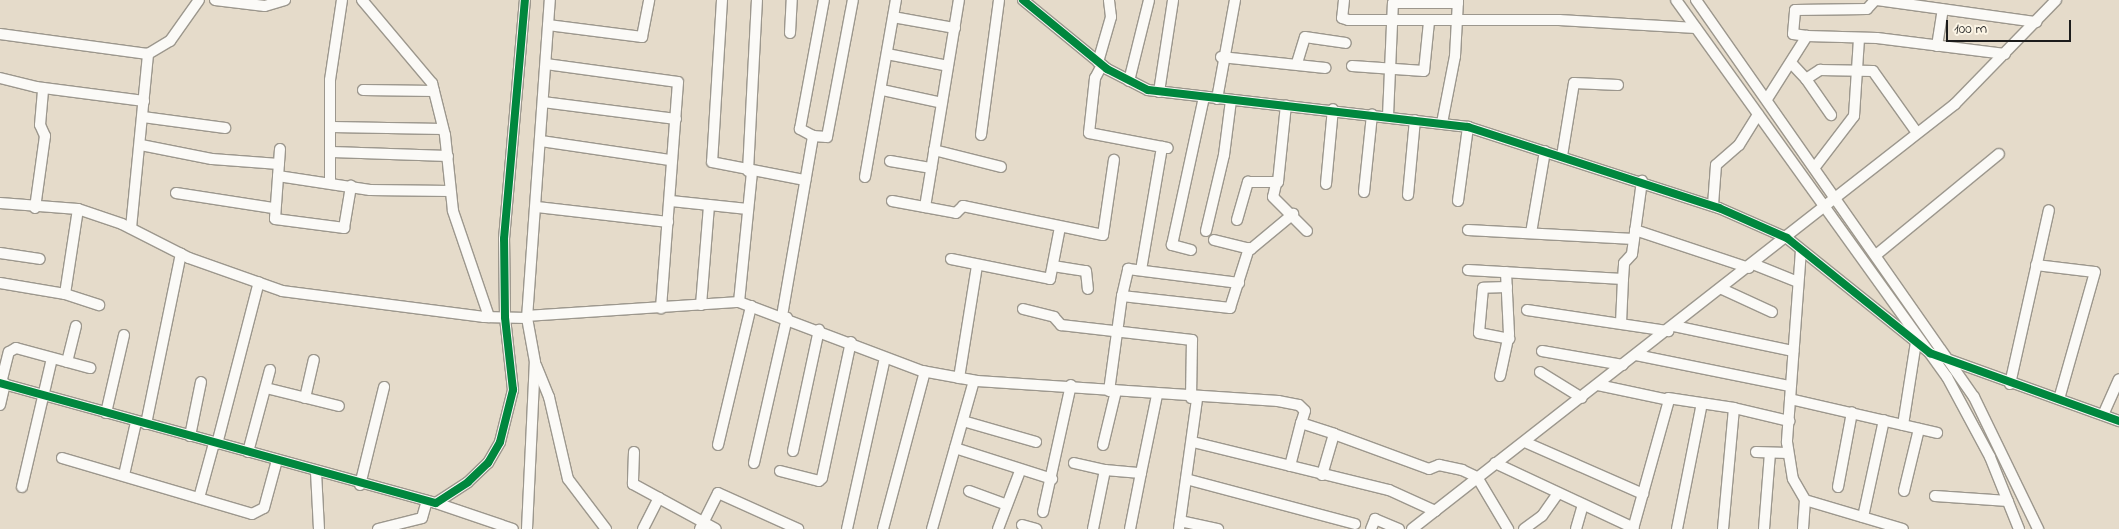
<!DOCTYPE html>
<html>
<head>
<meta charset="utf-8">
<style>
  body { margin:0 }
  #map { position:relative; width:2119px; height:529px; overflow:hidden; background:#e5dbca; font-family:"Indie Flower",sans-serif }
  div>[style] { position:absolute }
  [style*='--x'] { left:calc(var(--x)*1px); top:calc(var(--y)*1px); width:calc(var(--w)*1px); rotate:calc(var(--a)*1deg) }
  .roads { filter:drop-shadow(1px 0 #9c978d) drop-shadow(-1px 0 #9c978d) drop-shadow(0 1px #9c978d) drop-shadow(0 -1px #9c978d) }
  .minor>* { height:10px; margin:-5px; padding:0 5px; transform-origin:5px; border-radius:5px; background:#fbfaf7 }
  .cycleway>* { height:8px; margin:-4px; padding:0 4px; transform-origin:4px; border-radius:4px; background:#00873e }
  span { translate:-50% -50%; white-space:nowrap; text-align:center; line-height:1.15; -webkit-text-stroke:4.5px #fcf5e5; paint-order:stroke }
  .scale { position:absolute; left:1946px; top:20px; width:125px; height:22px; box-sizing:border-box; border:2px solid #1c1c1c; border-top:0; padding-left:6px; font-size:15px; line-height:18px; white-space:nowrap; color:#1c1c1c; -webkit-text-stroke:4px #fcf5e5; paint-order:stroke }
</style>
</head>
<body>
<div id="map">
  <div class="roads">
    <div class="minor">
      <i style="--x:215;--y:0;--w:50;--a:6.8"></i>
      <i style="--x:265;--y:6;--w:21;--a:-17"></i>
      <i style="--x:362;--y:0;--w:109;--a:49.9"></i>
      <i style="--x:432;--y:83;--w:54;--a:76"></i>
      <i style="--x:445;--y:135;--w:76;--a:84"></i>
      <i style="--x:453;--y:211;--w:112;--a:71.2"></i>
      <i style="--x:722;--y:0;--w:162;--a:93.5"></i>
      <i style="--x:712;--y:162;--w:95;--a:11"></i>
      <i style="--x:1023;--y:0;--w:109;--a:39.4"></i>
      <i style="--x:1107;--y:69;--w:46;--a:27.1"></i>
      <i style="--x:1148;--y:90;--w:322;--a:6.6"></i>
      <i style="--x:1468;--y:127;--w:264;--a:17.9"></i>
      <i style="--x:1719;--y:208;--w:74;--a:23.8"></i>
      <i style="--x:1787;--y:238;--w:184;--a:38.8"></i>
      <i style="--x:1930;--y:353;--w:201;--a:19.8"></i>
      <i style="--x:1344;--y:0;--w:18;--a:96"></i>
      <i style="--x:1342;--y:18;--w:6;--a:18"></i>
      <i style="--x:1348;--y:20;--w:211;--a:0"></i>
      <i style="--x:1559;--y:20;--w:137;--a:3.3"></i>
      <i style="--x:1676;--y:0;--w:464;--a:54.3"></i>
      <i style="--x:1947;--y:377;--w:91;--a:61.7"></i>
      <i style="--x:1990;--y:457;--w:78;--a:68.1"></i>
      <i style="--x:1696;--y:0;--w:485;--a:55"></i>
      <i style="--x:1974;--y:397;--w:147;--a:64.1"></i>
      <i style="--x:1877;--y:0;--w:161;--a:7.9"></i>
      <i style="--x:893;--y:17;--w:63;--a:10.1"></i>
      <i style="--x:548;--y:25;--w:95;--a:7.3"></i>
      <i style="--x:642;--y:37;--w:38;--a:-79"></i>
      <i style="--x:790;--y:33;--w:33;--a:-87"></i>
      <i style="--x:0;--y:34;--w:149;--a:7.7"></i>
      <i style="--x:148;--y:54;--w:26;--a:-31"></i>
      <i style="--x:170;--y:41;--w:50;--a:-54.7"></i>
      <i style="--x:1807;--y:36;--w:14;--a:-172"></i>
      <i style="--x:1793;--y:34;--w:24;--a:-85"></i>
      <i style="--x:1795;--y:10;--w:72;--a:-0.8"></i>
      <i style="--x:1867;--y:9;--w:12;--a:-48"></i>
      <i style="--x:1937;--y:46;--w:37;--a:-81"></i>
      <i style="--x:887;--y:54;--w:62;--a:11.1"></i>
      <i style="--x:1221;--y:57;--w:105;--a:6"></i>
      <i style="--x:1098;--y:62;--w:47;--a:-73.9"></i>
      <i style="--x:1111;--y:17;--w:17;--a:-97"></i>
      <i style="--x:1297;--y:63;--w:27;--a:-73"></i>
      <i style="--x:1305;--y:37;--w:41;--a:8.3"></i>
      <i style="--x:546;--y:64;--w:133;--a:7.8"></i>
      <i style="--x:678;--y:82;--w:227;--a:94.3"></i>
      <i style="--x:1102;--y:65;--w:15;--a:118"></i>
      <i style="--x:1095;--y:78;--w:55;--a:96.2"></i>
      <i style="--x:1089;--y:133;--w:80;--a:10.8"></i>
      <i style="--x:1793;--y:65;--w:19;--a:47"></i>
      <i style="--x:1806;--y:79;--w:17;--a:-33"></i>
      <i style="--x:1820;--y:70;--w:53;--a:1.1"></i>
      <i style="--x:1873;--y:71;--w:76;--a:54.6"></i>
      <i style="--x:1352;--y:66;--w:72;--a:4"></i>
      <i style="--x:1424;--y:71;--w:49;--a:-84.2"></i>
      <i style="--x:0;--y:78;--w:37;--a:14"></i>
      <i style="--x:36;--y:87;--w:109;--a:7.4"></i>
      <i style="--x:1806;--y:79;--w:44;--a:55.2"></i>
      <i style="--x:1129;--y:81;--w:83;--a:-76.1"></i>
      <i style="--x:363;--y:90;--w:71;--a:0.8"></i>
      <i style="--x:882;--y:90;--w:61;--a:12.2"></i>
      <i style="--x:1159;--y:92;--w:93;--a:-81.3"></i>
      <i style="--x:1217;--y:99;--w:101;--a:-79.7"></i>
      <i style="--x:1767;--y:99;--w:75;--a:-57.6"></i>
      <i style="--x:1807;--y:36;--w:70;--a:1.6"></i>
      <i style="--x:1877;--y:38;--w:129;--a:7.1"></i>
      <i style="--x:543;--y:102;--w:134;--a:7.3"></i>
      <i style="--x:1388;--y:116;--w:113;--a:-87.5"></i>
      <i style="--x:1393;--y:3;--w:65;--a:0"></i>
      <i style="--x:143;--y:117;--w:83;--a:7.6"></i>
      <i style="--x:1442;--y:123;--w:68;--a:-79"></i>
      <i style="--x:1455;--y:56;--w:56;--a:-86.9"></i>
      <i style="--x:332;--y:127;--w:111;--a:1"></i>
      <i style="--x:981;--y:135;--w:136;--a:-82.4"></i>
      <i style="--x:813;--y:136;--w:15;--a:-152"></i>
      <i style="--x:800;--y:129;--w:131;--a:-79.5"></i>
      <i style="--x:541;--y:141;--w:130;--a:8.4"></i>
      <i style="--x:141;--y:145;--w:72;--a:11.2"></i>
      <i style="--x:212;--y:159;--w:67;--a:4.3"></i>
      <i style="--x:280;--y:149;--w:70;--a:94.1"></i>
      <i style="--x:275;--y:219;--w:70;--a:7.4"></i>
      <i style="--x:344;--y:228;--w:43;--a:-80.5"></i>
      <i style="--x:934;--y:150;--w:69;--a:14.2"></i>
      <i style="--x:332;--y:152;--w:116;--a:2"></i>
      <i style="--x:1562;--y:156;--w:74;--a:-80.7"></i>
      <i style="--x:1574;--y:83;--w:44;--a:2.6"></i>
      <i style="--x:890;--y:161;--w:42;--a:9.7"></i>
      <i style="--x:1815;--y:167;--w:64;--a:-52.6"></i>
      <i style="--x:1854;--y:116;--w:78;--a:-86.3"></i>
      <i style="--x:748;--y:171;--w:171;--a:-87"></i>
      <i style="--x:278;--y:176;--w:93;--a:8.7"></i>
      <i style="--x:370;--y:190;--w:80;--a:0.7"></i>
      <i style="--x:865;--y:177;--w:180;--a:-80.1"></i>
      <i style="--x:330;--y:183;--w:103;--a:-90"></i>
      <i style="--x:330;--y:80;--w:81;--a:-81.5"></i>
      <i style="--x:1276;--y:184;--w:13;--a:103"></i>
      <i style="--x:1273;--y:197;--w:48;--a:45"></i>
      <i style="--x:1326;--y:184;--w:75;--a:-84.7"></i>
      <i style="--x:1364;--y:192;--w:78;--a:-84.1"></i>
      <i style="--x:176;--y:193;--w:98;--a:8.8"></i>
      <i style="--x:1408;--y:195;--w:75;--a:-84.7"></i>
      <i style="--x:671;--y:201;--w:77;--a:5.9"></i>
      <i style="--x:892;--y:201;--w:65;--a:10.6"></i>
      <i style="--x:956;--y:213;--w:10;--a:-45"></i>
      <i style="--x:963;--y:206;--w:143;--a:11.7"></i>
      <i style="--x:1103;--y:235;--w:76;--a:-81.7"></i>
      <i style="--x:1458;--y:201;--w:75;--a:-82.3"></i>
      <i style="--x:0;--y:203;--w:78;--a:4.4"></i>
      <i style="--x:78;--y:209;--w:46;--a:18.8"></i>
      <i style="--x:122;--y:224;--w:75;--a:26.9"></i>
      <i style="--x:189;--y:258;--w:99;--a:19.5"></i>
      <i style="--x:282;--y:291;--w:204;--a:7.3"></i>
      <i style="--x:484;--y:317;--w:43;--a:1.3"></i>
      <i style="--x:1713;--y:205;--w:40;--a:-85.7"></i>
      <i style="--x:1716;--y:165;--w:30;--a:-41"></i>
      <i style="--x:1739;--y:145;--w:36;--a:-58"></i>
      <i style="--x:537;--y:207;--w:132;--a:6.5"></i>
      <i style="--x:925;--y:207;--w:210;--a:-80.7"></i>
      <i style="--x:35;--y:208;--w:73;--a:-82.1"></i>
      <i style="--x:45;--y:136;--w:12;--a:-114"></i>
      <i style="--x:40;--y:125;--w:37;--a:-85"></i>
      <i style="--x:78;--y:209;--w:86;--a:98.7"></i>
      <i style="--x:65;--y:294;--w:36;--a:18"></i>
      <i style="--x:1237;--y:220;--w:40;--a:-74"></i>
      <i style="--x:1248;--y:182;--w:30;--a:0"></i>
      <i style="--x:1278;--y:182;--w:77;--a:-84.1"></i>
      <i style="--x:131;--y:228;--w:175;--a:-84.4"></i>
      <i style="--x:1468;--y:230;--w:166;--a:3.1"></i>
      <i style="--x:1635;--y:230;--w:120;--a:18.4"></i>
      <i style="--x:1206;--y:231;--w:78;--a:-76.7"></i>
      <i style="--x:1224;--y:155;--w:55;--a:-82.7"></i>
      <i style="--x:1531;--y:233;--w:83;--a:-80.3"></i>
      <i style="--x:1214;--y:240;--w:38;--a:14"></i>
      <i style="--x:1251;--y:249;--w:55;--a:-39.8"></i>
      <i style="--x:1191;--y:250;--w:20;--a:-165"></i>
      <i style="--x:1172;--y:245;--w:151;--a:-77.8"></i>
      <i style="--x:1801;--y:250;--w:193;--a:94.2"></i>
      <i style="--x:1787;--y:442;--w:37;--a:81"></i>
      <i style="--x:1793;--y:479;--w:24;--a:60"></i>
      <i style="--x:1805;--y:500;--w:29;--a:94"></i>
      <i style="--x:0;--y:253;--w:40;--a:8.5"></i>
      <i style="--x:1876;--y:255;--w:159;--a:-39.4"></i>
      <i style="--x:951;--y:259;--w:101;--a:11.4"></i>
      <i style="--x:1050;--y:279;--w:53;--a:-79.1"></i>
      <i style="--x:1753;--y:264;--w:48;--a:21.8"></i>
      <i style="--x:2036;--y:265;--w:59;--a:6.8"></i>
      <i style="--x:2095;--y:272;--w:132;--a:105.8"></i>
      <i style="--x:1053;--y:266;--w:33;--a:9"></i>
      <i style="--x:1086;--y:271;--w:18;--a:84"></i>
      <i style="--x:1141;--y:270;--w:125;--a:-80.3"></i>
      <i style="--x:1468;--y:270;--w:155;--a:3.3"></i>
      <i style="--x:1623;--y:279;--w:44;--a:92.6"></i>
      <i style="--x:1623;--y:279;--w:16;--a:-86"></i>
      <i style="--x:1624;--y:263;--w:12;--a:-48"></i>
      <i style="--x:1632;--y:254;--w:74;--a:-82.2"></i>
      <i style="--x:0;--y:283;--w:66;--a:9.6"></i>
      <i style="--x:1507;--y:287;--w:24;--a:178"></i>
      <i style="--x:1483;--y:288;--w:45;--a:95.1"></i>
      <i style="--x:1479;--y:333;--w:31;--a:11"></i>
      <i style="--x:1722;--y:289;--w:55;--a:24.7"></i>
      <i style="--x:1122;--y:296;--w:28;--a:-77"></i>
      <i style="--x:1128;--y:269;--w:112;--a:7.2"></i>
      <i style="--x:739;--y:302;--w:132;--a:-84.3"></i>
      <i style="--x:701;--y:305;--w:100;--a:-85.4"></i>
      <i style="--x:1023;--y:309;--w:32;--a:14"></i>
      <i style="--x:1054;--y:317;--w:11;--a:49"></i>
      <i style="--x:1061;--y:325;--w:132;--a:6.5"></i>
      <i style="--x:1192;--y:340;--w:58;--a:91"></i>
      <i style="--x:1527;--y:310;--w:143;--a:8.5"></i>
      <i style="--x:527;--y:316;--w:212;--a:-3.8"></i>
      <i style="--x:739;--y:302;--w:196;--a:20.7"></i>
      <i style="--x:922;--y:371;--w:56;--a:10.3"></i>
      <i style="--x:977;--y:381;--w:302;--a:3.8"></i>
      <i style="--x:1278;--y:401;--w:21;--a:11"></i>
      <i style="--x:1299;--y:405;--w:8;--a:45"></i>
      <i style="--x:1305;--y:411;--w:13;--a:108"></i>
      <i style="--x:782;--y:316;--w:183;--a:-80.2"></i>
      <i style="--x:813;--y:136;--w:14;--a:4"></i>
      <i style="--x:827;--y:137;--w:139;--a:-79.3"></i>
      <i style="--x:1674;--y:326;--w:122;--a:11.9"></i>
      <i style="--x:1542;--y:351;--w:82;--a:9.8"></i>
      <i style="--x:1636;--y:355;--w:157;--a:11.4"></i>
      <i style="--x:67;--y:362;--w:37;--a:-76"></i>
      <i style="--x:536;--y:365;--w:35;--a:68"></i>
      <i style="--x:549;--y:397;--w:84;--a:77"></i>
      <i style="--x:568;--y:479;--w:63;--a:52.8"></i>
      <i style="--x:1540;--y:372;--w:49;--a:31.8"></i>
      <i style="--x:1500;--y:376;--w:43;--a:-77.9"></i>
      <i style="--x:1509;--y:334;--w:62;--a:-92.8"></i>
      <i style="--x:959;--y:378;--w:114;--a:-80.9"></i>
      <i style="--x:0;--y:383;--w:452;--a:15.4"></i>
      <i style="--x:436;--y:503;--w:38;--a:-33"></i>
      <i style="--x:468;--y:482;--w:28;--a:-44"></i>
      <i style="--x:488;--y:463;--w:24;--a:-60"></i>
      <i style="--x:500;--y:442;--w:54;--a:-76"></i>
      <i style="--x:513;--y:390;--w:73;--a:-96.3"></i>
      <i style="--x:505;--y:317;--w:78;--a:-90.7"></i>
      <i style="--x:504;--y:239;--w:240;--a:-85"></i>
      <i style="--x:1;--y:383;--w:32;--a:-76"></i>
      <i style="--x:9;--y:352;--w:8;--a:-30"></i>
      <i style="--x:16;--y:348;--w:77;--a:15.1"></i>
      <i style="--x:2010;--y:384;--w:178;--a:-77.4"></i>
      <i style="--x:1598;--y:385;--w:73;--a:11.9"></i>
      <i style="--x:1669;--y:400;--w:134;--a:105.6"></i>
      <i style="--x:266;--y:388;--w:75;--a:13.9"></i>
      <i style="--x:1109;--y:391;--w:96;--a:-82.2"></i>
      <i style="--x:1122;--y:296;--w:109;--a:6.3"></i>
      <i style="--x:1230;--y:308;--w:63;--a:-72.4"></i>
      <i style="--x:305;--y:398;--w:39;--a:-77"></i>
      <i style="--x:1668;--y:398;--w:67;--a:8.6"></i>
      <i style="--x:1790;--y:399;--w:151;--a:13"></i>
      <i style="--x:0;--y:405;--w:22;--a:-77"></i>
      <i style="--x:106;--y:413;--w:80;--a:-77"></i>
      <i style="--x:2103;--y:415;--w:39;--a:-66"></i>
      <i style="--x:963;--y:421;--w:76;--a:16"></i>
      <i style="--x:146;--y:424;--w:174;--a:-78.4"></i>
      <i style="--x:1903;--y:425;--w:84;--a:-81.1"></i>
      <i style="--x:190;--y:436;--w:55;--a:-78.5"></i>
      <i style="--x:1193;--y:442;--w:202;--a:13.8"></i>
      <i style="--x:1389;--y:490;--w:51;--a:24.5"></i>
      <i style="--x:1527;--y:443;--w:127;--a:23.7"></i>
      <i style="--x:217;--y:444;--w:167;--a:-75.5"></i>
      <i style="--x:718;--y:445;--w:143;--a:-76.6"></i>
      <i style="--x:1103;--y:445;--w:56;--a:-76.5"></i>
      <i style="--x:955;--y:448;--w:102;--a:17.7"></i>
      <i style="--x:793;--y:451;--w:124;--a:-77.9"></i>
      <i style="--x:248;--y:452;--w:85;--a:-75"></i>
      <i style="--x:634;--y:452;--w:32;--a:92"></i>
      <i style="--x:633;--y:484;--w:94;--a:28.5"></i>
      <i style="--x:1756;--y:452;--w:32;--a:2"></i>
      <i style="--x:62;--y:458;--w:198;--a:16.4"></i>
      <i style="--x:252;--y:514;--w:13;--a:-27"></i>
      <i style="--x:264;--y:508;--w:50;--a:-74.8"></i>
      <i style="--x:754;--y:463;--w:149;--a:-77.2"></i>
      <i style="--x:1074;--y:463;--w:32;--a:13"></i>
      <i style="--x:1495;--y:463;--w:153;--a:25.1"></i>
      <i style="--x:1290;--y:466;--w:44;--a:-75.7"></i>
      <i style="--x:1301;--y:423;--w:35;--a:18"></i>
      <i style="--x:780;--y:471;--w:40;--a:14.4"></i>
      <i style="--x:819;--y:481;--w:4;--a:-45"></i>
      <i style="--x:822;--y:478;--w:139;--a:-78"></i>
      <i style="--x:316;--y:472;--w:57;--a:87"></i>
      <i style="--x:124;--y:475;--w:54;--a:-77.2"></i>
      <i style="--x:1322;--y:475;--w:43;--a:-73.7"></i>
      <i style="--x:1334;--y:434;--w:101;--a:20.2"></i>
      <i style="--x:1429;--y:469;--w:11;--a:-22"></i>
      <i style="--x:1439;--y:465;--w:24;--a:12"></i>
      <i style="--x:1462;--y:470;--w:17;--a:25"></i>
      <i style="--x:1477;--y:477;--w:61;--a:59.2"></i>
      <i style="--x:1186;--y:479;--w:175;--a:14.9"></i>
      <i style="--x:360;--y:485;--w:101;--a:-76.2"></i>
      <i style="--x:22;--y:487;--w:132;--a:-76.9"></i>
      <i style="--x:1838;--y:487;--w:76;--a:-79.4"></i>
      <i style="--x:969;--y:491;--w:40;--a:20.2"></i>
      <i style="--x:1904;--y:491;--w:64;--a:-76.4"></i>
      <i style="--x:1935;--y:496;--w:73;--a:3.9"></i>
      <i style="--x:199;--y:498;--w:57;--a:-74.7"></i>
      <i style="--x:1805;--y:500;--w:102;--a:16.5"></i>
      <i style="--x:436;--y:503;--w:81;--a:18.7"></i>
      <i style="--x:1043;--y:512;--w:130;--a:-77.6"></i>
      <i style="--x:1863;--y:517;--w:99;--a:-77.8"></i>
      <i style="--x:1180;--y:521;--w:39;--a:12"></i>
      <i style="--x:1022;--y:525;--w:15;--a:16"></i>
      <i style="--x:378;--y:529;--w:45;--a:-14"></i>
      <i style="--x:422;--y:518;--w:18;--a:-74"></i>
      <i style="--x:527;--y:529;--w:167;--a:-87.3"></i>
      <i style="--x:535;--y:362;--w:45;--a:-100.3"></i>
      <i style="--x:527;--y:318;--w:319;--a:-85.9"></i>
      <i style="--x:643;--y:529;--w:35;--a:-63"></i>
      <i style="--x:700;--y:529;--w:40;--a:-63.4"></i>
      <i style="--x:718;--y:493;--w:88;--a:24.2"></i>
      <i style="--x:847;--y:529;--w:175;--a:-77.5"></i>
      <i style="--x:883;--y:529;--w:163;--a:-75.1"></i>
      <i style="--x:932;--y:529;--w:154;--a:-74.2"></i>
      <i style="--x:998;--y:529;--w:62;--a:-69.2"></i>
      <i style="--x:1093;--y:529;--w:60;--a:-78.5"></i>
      <i style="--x:1105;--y:470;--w:36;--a:5"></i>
      <i style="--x:1141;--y:473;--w:80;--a:-78.4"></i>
      <i style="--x:1130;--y:529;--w:57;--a:-78.9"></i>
      <i style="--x:1179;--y:529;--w:131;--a:-82.1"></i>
      <i style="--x:1371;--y:529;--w:11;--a:-68"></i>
      <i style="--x:1375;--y:519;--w:26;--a:23"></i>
      <i style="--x:1412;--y:529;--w:690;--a:-38.05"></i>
      <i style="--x:1955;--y:104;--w:145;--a:-45.8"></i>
      <i style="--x:1524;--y:529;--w:22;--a:-36"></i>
      <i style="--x:1542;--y:516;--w:28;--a:-55"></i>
      <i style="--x:1576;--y:529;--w:25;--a:-74"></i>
      <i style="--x:1677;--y:529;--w:128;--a:-78.8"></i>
      <i style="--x:1723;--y:529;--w:121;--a:-84.8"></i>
      <i style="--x:1734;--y:408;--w:57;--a:13.3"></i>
      <i style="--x:1764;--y:529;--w:76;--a:-85.5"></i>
    </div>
  </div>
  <div class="cycleway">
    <i style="--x:1023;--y:0;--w:109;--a:39.4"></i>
    <i style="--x:1107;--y:69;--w:46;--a:27.1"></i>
    <i style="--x:1148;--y:90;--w:322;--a:6.6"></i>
    <i style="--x:1468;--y:127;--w:264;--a:17.9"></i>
    <i style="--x:1719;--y:208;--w:74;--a:23.8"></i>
    <i style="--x:1787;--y:238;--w:184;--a:38.8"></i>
    <i style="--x:1930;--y:353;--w:201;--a:19.8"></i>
    <i style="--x:0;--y:383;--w:452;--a:15.4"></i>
    <i style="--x:436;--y:503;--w:38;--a:-33"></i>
    <i style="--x:468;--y:482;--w:28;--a:-44"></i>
    <i style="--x:488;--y:463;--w:24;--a:-60"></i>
    <i style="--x:500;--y:442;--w:54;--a:-76"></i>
    <i style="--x:513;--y:390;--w:73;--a:-96.3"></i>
    <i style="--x:505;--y:317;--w:78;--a:-90.7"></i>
    <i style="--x:504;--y:239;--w:240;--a:-85"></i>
  </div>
  <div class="scale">100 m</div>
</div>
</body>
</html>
